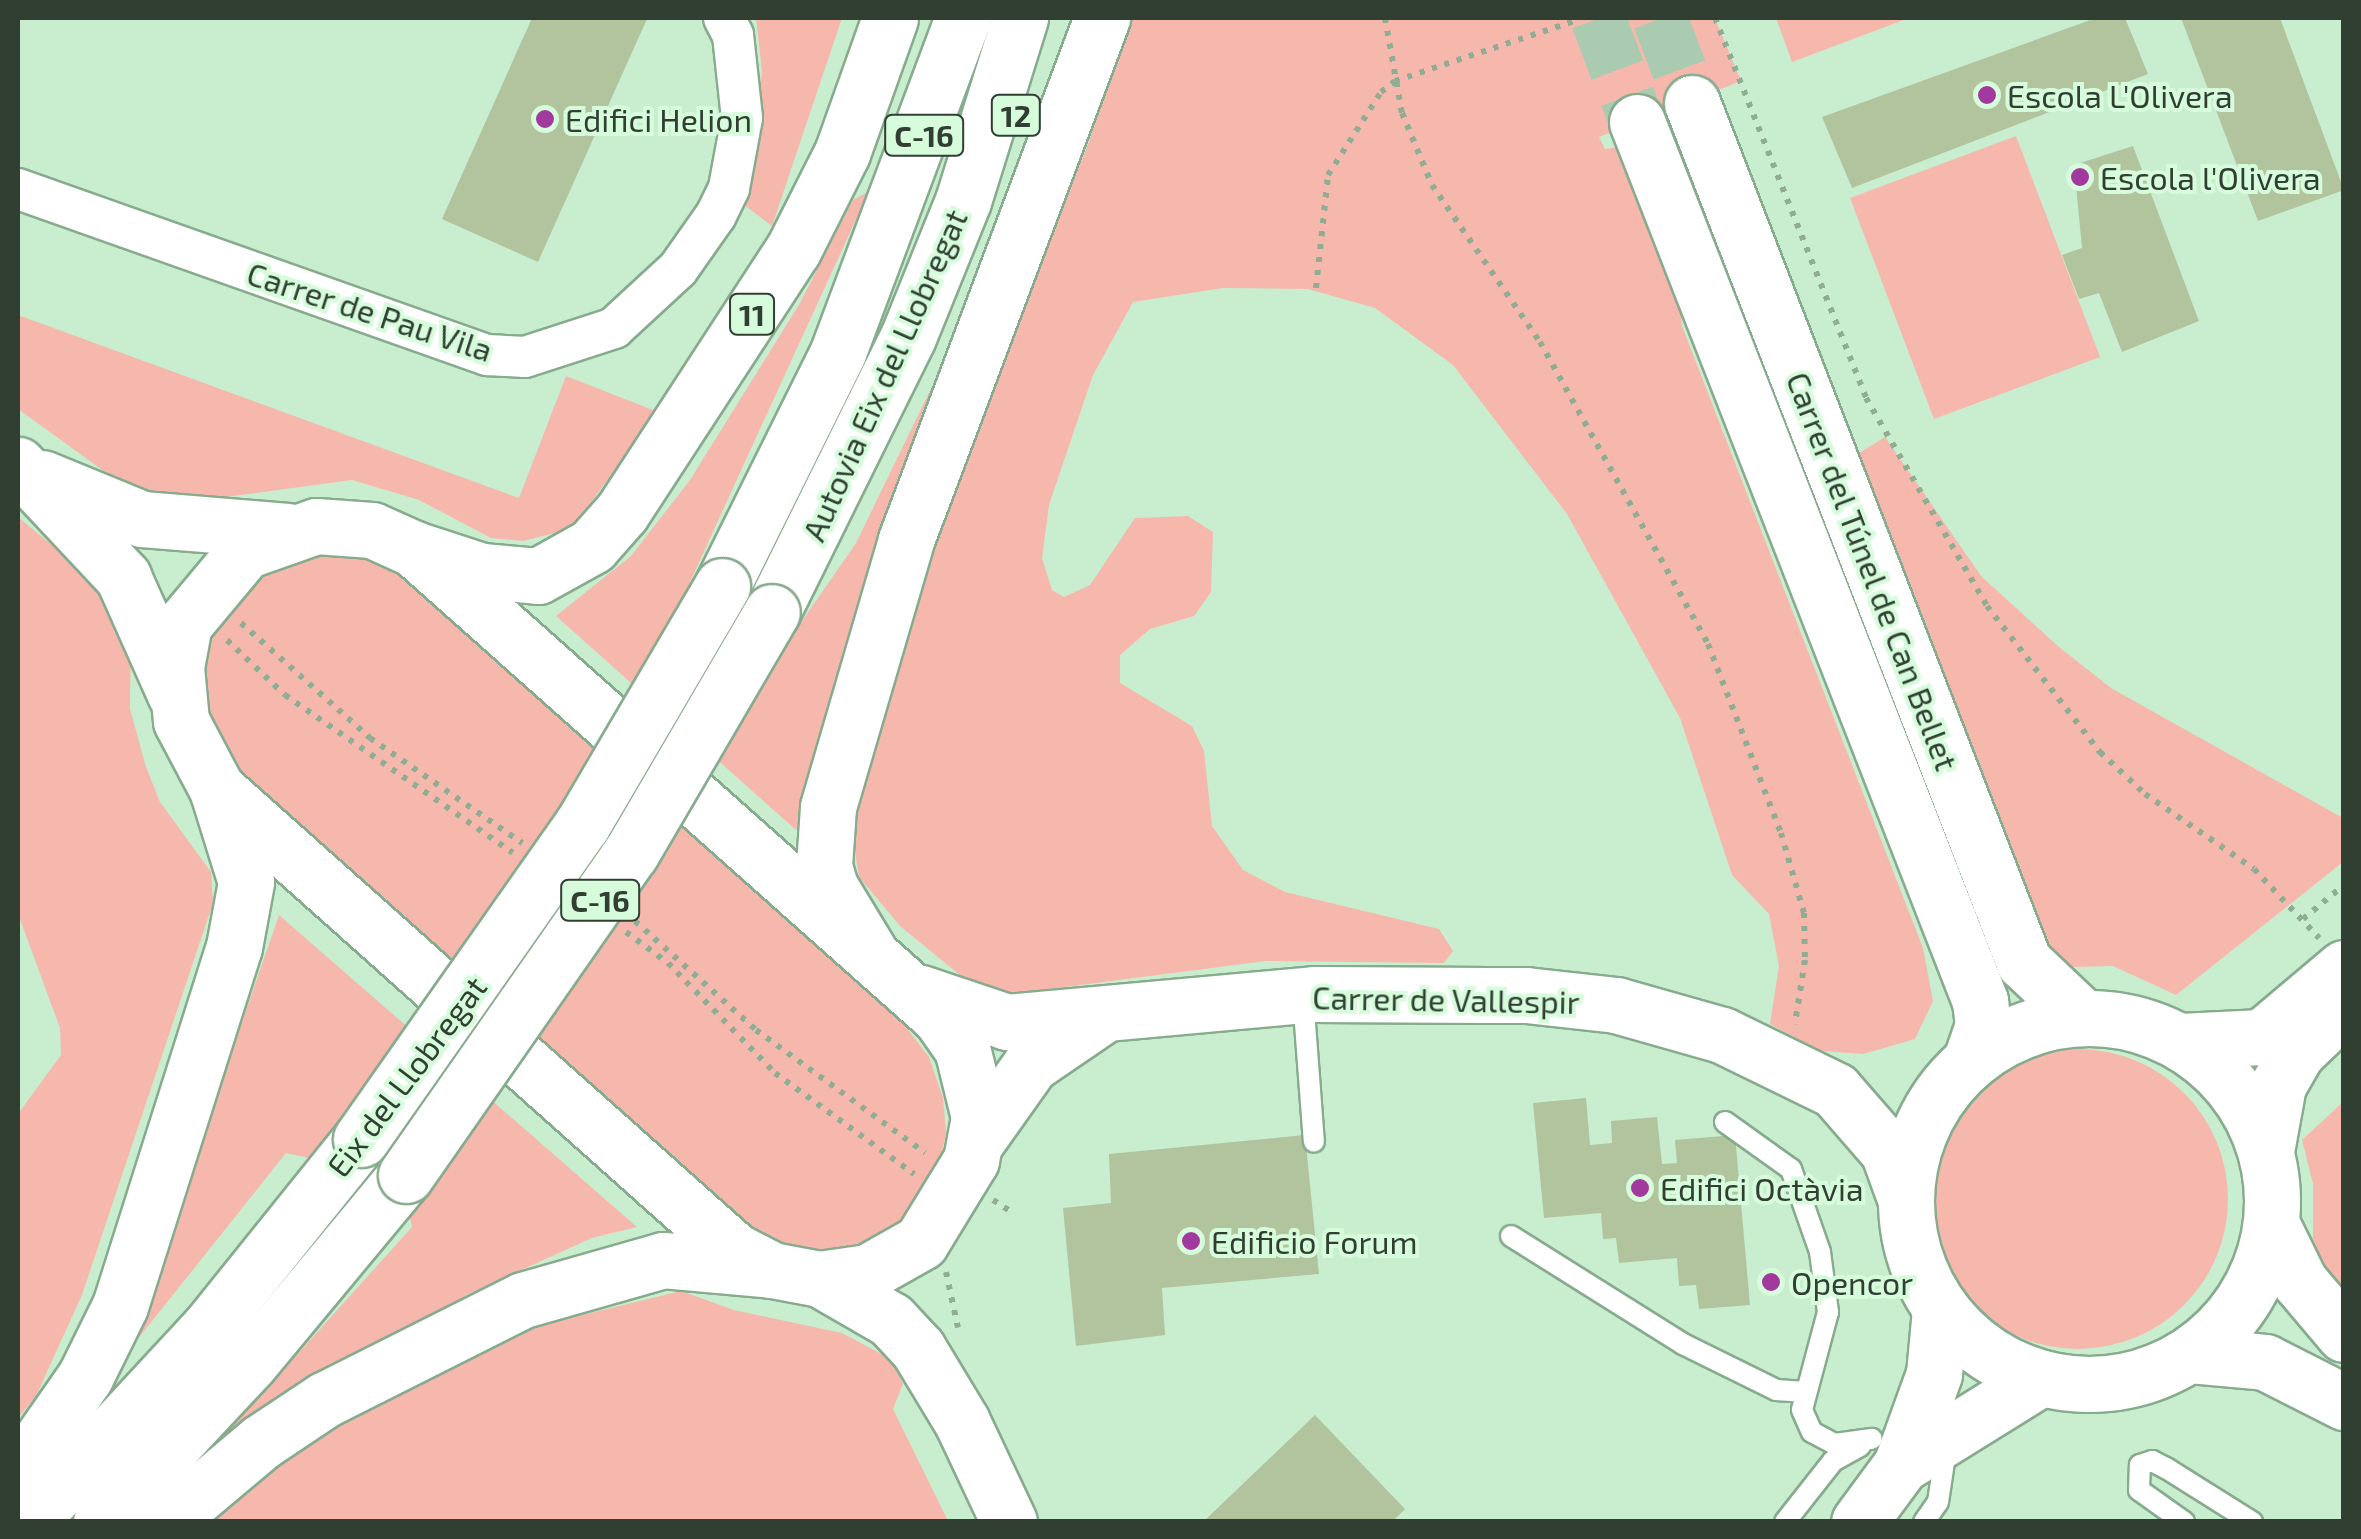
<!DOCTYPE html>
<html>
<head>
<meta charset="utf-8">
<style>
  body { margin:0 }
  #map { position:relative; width:2361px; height:1539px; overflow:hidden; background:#c9eecf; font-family:"Exo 2",sans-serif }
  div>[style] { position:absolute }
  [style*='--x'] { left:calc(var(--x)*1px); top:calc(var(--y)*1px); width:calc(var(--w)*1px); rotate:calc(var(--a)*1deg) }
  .green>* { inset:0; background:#f6b8ad }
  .round { border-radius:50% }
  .building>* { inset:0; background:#b1c49e }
  .secondary-tunnel>* { height:55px; margin-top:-27.5px; transform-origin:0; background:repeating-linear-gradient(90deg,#aacbb0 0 55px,transparent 0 83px) }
  .path>* { height:6px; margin-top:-3px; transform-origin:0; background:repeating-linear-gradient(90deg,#90ad94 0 5px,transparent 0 13px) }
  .roads { filter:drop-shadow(2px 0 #87ab8d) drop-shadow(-2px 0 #87ab8d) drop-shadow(0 2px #87ab8d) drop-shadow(0 -2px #87ab8d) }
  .lane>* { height:20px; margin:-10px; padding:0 10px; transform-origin:10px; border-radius:10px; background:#fff }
  .street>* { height:40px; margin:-20px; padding:0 20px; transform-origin:20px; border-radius:20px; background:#fff }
  .secondary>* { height:55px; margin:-27.5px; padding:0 27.5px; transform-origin:27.5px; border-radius:27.5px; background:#fff }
  .secondary>.ring { margin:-27.5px; padding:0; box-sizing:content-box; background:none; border:55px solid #fff; border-radius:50% }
  .highway>* { height:55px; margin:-27.5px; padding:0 27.5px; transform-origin:27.5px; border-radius:27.5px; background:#fff }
  .bridges { filter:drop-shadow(2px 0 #87ab8d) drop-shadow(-2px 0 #87ab8d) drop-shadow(0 2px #87ab8d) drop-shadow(0 -2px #87ab8d) }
  .highway-bridge>* { height:55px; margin:-27.5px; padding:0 27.5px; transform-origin:27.5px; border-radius:27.5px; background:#fff }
  .dots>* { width:28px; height:28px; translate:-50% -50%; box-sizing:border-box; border:5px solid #d6fcdc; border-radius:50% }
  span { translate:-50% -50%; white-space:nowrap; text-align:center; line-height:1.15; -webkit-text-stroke:8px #d6fcdc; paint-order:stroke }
  .shield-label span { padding:2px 8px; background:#d6fcdc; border:2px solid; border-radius:8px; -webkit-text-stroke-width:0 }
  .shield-label { font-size:30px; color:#303f32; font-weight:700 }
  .poi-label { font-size:32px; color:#303f32 }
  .left { translate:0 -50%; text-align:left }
  .street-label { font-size:32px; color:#303f32 }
  .frame { position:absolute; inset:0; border:20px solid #303f32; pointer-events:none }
</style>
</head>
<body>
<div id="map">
  <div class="green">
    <i style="clip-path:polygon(756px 18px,842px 18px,772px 226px,739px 201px,762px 72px)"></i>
    <i style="clip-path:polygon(1132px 18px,1715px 18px,1741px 81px,1599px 137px,1605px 149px,1625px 146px,1678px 283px,1682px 326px,1923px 948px,1933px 1001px,1915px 1039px,1863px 1054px,1821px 1051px,1770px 1024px,1779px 966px,1769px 914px,1732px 875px,1680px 718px,1567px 514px,1453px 365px,1375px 308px,1308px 289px,1223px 288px,1133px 302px,1093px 375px,1049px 505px,1042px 558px,1052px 590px,1064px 597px,1090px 585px,1135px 518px,1188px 516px,1213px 532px,1211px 592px,1194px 616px,1150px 629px,1120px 655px,1120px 683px,1192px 726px,1204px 751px,1212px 826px,1243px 870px,1285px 892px,1439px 929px,1453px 951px,1444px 963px,1266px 961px,1003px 995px,966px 980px,900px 926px,859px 877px,853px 839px,859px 802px,936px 503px,1087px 147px)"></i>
    <i style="clip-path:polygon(1776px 18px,1909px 18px,1792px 62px)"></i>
    <i style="clip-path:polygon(2016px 136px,2100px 357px,1934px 419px,1850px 198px)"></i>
    <i style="clip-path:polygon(869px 191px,690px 582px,782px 650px,856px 543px,941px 368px,950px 372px,796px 830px,556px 616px,631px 556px,690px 480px,800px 303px,853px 200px)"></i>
    <i style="clip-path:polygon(18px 315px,519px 498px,566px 376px,658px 412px,571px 529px,523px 541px,491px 538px,419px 500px,352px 480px,219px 498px,150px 492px,112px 477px,18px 409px)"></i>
    <i style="clip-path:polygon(1885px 437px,1981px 576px,2059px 647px,2111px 688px,2343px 818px,2343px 862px,2176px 995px,2113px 966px,2072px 967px,2039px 939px,1856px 455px)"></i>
    <i style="clip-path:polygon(18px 517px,87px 574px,131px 629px,130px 709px,146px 767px,160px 802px,211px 872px,213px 903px,82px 1295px,36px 1396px,18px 1418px,18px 1114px,61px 1055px,60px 1028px,18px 914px)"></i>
    <i style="clip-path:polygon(351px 552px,412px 580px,902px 1022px,929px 1057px,943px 1098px,946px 1133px,938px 1171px,893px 1231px,822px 1256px,748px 1230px,247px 788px,205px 722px,206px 647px,222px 611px,249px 581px,315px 554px)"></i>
    <i style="clip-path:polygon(279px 915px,637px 1227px,592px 1238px,466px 1295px,195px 1468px,412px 1227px,408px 1210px,423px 1187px,339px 1123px,309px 1158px,286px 1153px,129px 1350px)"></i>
    <i class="round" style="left:1928px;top:1049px;width:300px;height:300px"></i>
    <i style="clip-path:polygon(2343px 1102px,2343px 1290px,2325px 1270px,2313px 1239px,2313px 1184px,2302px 1140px)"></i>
    <i style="clip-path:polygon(681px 1291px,734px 1310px,842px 1333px,891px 1359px,903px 1384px,893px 1409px,948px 1521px,198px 1522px,336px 1415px,541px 1325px)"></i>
  </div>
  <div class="building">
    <i style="clip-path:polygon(532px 18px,647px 19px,538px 262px,442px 219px)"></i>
    <i style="clip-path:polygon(2096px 18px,2125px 18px,2148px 74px,1852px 188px,1822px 117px)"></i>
    <i style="clip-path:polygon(2181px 18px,2280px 18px,2344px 190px,2258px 221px)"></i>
    <i style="clip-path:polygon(2133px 146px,2199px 321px,2122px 352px,2099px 293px,2079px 299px,2062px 255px,2082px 248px,2074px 165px)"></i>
    <i style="clip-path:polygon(1586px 1098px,1590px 1145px,1612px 1143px,1611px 1121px,1657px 1117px,1662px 1164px,1677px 1163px,1675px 1140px,1735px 1135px,1750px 1305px,1699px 1309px,1696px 1285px,1679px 1286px,1677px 1258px,1619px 1263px,1616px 1238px,1603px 1239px,1601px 1213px,1544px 1218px,1533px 1103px)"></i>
    <i style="clip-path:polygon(1305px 1135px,1319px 1274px,1162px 1288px,1165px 1335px,1076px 1346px,1063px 1208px,1111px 1203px,1109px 1154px)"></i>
    <i style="clip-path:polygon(1315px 1415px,1405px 1509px,1392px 1522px,1203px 1522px)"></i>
  </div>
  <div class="secondary-tunnel">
    <i style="--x:1598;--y:18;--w:111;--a:69.4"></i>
    <i style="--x:1660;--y:18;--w:91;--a:69.4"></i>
  </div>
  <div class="path">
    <i style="--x:1385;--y:18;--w:97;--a:79.9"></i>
    <i style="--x:1402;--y:113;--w:78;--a:67.4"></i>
    <i style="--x:1432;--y:185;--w:191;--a:55.5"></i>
    <i style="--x:1540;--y:342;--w:346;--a:60.9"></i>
    <i style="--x:1708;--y:644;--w:203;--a:68.9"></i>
    <i style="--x:1781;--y:833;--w:83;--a:74"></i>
    <i style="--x:1804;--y:913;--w:47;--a:88.8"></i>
    <i style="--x:1805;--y:960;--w:65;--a:98.9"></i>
    <i style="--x:1715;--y:18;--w:409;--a:68.3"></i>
    <i style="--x:1866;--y:398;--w:241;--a:59.8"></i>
    <i style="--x:1987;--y:606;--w:185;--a:52.3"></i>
    <i style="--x:2100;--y:752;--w:62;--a:43"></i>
    <i style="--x:2145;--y:794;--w:132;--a:34.5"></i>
    <i style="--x:2254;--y:869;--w:95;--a:46.7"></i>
    <i style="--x:1316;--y:288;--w:114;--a:-83.9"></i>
    <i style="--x:1328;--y:175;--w:98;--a:-57.4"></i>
    <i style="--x:1381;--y:92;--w:18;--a:-38"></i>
    <i style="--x:1395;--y:81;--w:195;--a:-18.5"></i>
    <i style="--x:241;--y:623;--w:173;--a:41.7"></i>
    <i style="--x:370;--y:738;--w:185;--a:34.6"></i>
    <i style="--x:227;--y:640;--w:80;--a:43.5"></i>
    <i style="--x:285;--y:695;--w:277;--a:34.7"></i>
    <i style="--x:2303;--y:919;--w:53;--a:-39.7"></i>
    <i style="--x:635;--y:921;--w:163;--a:42"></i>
    <i style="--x:756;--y:1030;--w:209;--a:36"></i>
    <i style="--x:626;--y:932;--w:52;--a:36.4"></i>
    <i style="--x:668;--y:963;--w:153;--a:45.8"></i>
    <i style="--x:775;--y:1073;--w:172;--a:36"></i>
    <i style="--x:993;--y:1200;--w:24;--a:33"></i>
    <i style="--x:946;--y:1272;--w:57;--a:77.9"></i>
  </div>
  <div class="roads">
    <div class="lane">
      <i style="--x:1303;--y:997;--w:145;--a:85.7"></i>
      <i style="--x:1725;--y:1122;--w:81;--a:35.5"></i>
      <i style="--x:1791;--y:1169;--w:88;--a:70.7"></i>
      <i style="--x:1820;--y:1252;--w:61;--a:82.4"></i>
      <i style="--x:1828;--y:1312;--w:101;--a:104.9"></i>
      <i style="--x:1802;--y:1410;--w:24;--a:66"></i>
      <i style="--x:1812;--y:1432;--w:26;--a:28"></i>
      <i style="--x:1835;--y:1444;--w:37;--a:-8"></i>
      <i style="--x:1511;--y:1236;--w:203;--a:32.1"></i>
      <i style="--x:1683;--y:1344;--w:104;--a:26.3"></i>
      <i style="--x:1776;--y:1390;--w:30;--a:4"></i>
      <i style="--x:1785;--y:1522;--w:78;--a:-51.8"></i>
      <i style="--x:1833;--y:1461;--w:31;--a:-29"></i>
      <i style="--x:1924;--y:1522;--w:24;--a:-55"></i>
      <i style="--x:1938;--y:1502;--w:54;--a:-81.4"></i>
      <i style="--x:2184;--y:1522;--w:55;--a:-144.6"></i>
      <i style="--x:2139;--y:1490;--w:25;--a:-88"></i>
      <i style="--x:2140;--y:1465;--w:13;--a:-18"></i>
      <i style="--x:2152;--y:1461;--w:16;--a:27"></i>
      <i style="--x:2166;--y:1468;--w:102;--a:32.1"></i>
    </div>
    <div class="street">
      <i style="--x:18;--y:189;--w:498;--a:19.5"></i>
      <i style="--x:487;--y:355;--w:38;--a:3"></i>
      <i style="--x:525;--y:357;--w:94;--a:-18"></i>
      <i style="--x:614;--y:328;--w:87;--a:-42.7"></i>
      <i style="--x:678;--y:269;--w:66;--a:-54.9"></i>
      <i style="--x:716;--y:215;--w:30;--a:-64"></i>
      <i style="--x:729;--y:188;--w:71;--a:-79.5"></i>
      <i style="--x:742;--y:118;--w:83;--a:-96.2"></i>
      <i style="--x:733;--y:35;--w:19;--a:-118"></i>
    </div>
    <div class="secondary">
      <i style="--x:1692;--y:103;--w:921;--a:68.87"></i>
      <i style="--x:2024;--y:962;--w:81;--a:43.5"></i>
      <i style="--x:1637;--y:122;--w:944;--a:68.68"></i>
      <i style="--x:1980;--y:1001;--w:24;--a:83"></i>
      <i style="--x:1983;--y:1025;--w:34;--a:109"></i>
      <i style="--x:18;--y:465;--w:154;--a:46.8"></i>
      <i style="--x:123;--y:577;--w:128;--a:66"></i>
      <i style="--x:42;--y:478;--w:108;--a:22.3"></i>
      <i style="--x:142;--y:519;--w:146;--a:4.7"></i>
      <i style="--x:316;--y:526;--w:56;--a:4.1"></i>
      <i style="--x:372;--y:530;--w:46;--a:24.3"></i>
      <i style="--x:414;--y:549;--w:704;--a:41.66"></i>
      <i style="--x:940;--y:1017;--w:38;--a:55"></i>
      <i style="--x:962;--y:1048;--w:71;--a:76.2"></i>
      <i style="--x:979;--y:1117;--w:44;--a:100.5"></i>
      <i style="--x:971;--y:1160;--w:96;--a:121.4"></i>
      <i style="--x:921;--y:1242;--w:61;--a:150.5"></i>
      <i style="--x:868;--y:1272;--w:49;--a:171.7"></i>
      <i style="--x:820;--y:1279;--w:49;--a:-169.4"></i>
      <i style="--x:772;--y:1270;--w:42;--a:-152.8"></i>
      <i style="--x:735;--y:1251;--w:694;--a:-138.27"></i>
      <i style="--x:217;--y:789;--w:77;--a:-117.9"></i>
      <i style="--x:181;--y:721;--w:54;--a:-95.3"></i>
      <i style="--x:176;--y:667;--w:44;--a:-79.5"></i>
      <i style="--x:184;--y:624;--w:95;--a:-50.1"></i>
      <i style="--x:245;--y:551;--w:75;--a:-19.4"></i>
      <i style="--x:921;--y:993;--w:91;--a:18.6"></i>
      <i style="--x:1007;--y:1022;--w:308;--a:-5.2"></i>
      <i style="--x:1314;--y:994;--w:212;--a:0.3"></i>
      <i style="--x:1526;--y:995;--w:91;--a:6.3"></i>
      <i style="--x:1616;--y:1005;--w:110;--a:15.8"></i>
      <i style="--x:1722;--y:1035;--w:126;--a:26"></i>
      <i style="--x:1835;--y:1090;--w:81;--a:49"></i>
      <i style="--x:1888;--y:1151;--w:50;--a:70.1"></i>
      <i class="ring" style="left:1906px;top:1018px;width:311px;height:311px"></i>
      <i style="--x:2180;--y:1041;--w:82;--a:-2.8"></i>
      <i style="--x:2262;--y:1037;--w:107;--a:-40.1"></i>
      <i style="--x:977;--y:1140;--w:93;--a:-54.6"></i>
      <i style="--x:1031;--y:1064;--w:83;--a:-34.3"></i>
      <i style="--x:2266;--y:1151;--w:67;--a:-79.7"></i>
      <i style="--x:2278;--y:1085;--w:39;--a:-60"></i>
      <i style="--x:2298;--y:1051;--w:61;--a:-43.7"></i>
      <i style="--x:2273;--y:1227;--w:61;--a:63.9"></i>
      <i style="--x:2300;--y:1282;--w:68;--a:49.8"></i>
      <i style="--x:820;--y:1279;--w:82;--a:30"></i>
      <i style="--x:891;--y:1320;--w:40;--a:47"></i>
      <i style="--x:918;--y:1349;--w:85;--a:58.9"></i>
      <i style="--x:962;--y:1422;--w:110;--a:64.8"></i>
      <i style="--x:2190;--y:1355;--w:75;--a:5.3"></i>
      <i style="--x:2265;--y:1362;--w:89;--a:26.9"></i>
      <i style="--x:1901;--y:1465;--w:165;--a:-31.9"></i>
      <i style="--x:1859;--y:1522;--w:71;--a:-53.6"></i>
      <i style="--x:1901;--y:1465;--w:97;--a:-70.1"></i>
      <i style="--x:1934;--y:1374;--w:65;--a:-84.7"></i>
    </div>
    <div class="highway">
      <i style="--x:414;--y:549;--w:71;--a:17.9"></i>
      <i style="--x:482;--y:571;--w:56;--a:5.1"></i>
      <i style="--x:538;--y:576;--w:62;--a:-29.1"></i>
      <i style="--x:592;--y:546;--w:45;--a:-48.6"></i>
      <i style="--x:622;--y:512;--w:313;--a:-56.9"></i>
      <i style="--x:793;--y:250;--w:109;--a:-63.2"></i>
      <i style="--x:842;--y:153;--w:143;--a:-70.4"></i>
      <i style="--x:722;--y:586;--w:261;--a:-63.6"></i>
      <i style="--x:838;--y:352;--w:357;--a:-69.5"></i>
      <i style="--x:772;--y:612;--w:307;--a:-63.7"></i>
      <i style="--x:908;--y:337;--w:147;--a:-68"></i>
      <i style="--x:963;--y:201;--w:192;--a:-72.7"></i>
      <i style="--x:870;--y:953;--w:77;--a:-121.2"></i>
      <i style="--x:830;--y:887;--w:22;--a:-106"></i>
      <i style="--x:824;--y:866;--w:59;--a:-86.1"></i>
      <i style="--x:828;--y:807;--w:278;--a:-73.7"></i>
      <i style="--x:906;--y:540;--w:558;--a:-69.42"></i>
      <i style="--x:18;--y:1473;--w:117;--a:-55.1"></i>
      <i style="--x:85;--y:1377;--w:79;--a:-63.8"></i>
      <i style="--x:120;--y:1306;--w:377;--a:-72.4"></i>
      <i style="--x:234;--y:947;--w:66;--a:-79.5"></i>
      <i style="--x:246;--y:882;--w:97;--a:-107.3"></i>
      <i style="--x:29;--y:1522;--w:263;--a:-47.2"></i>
      <i style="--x:208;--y:1329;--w:244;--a:-51.2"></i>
      <i style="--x:101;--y:1522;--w:216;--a:-46.9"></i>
      <i style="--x:249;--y:1364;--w:246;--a:-50.3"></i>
      <i style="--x:166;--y:1522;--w:124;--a:-40.1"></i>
      <i style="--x:261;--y:1442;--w:76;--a:-33.7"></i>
      <i style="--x:324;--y:1400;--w:223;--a:-26.7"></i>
      <i style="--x:523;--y:1300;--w:146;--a:-15.9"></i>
      <i style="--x:663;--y:1260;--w:109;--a:5.2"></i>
    </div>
  </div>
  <div class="bridges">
    <div class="highway-bridge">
      <i style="--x:361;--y:1139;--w:384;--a:-54.9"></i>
      <i style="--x:582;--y:825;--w:277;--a:-59.6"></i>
      <i style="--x:406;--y:1175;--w:393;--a:-55.1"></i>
      <i style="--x:631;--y:853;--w:279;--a:-59.7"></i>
    </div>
  </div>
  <div class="dots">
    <i style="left:1987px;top:95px;background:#a23a9d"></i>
    <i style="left:545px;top:119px;background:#a23a9d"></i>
    <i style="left:2080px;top:177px;background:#a23a9d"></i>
    <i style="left:1640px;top:1188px;background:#a23a9d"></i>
    <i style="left:1191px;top:1241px;background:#a23a9d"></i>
    <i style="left:1771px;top:1282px;background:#a23a9d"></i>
  </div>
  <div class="shield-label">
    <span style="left:1016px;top:115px">12</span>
    <span style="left:924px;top:135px">C-16</span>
    <span style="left:752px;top:314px">11</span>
    <span style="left:600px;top:900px">C-16</span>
  </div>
  <div class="poi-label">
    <span class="left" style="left:2007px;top:95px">Escola L'Olivera</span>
    <span class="left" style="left:565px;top:119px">Edifici Helion</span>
    <span class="left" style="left:2100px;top:177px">Escola l'Olivera</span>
    <span class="left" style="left:1660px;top:1188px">Edifici Octàvia</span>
    <span class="left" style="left:1211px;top:1241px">Edificio Forum</span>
    <span class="left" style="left:1791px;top:1282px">Opencor</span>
  </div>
  <div class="street-label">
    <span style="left:370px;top:311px;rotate:18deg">Carrer de Pau Vila</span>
    <span style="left:884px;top:375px;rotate:-66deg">Autovia Eix del Llobregat</span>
    <span style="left:1873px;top:571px;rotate:69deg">Carrer del Túnel de Can Bellet</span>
    <span style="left:1446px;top:999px;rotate:1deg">Carrer de Vallespir</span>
    <span style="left:406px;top:1076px;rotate:-53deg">Eix del Llobregat</span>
  </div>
  <div class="frame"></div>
</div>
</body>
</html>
